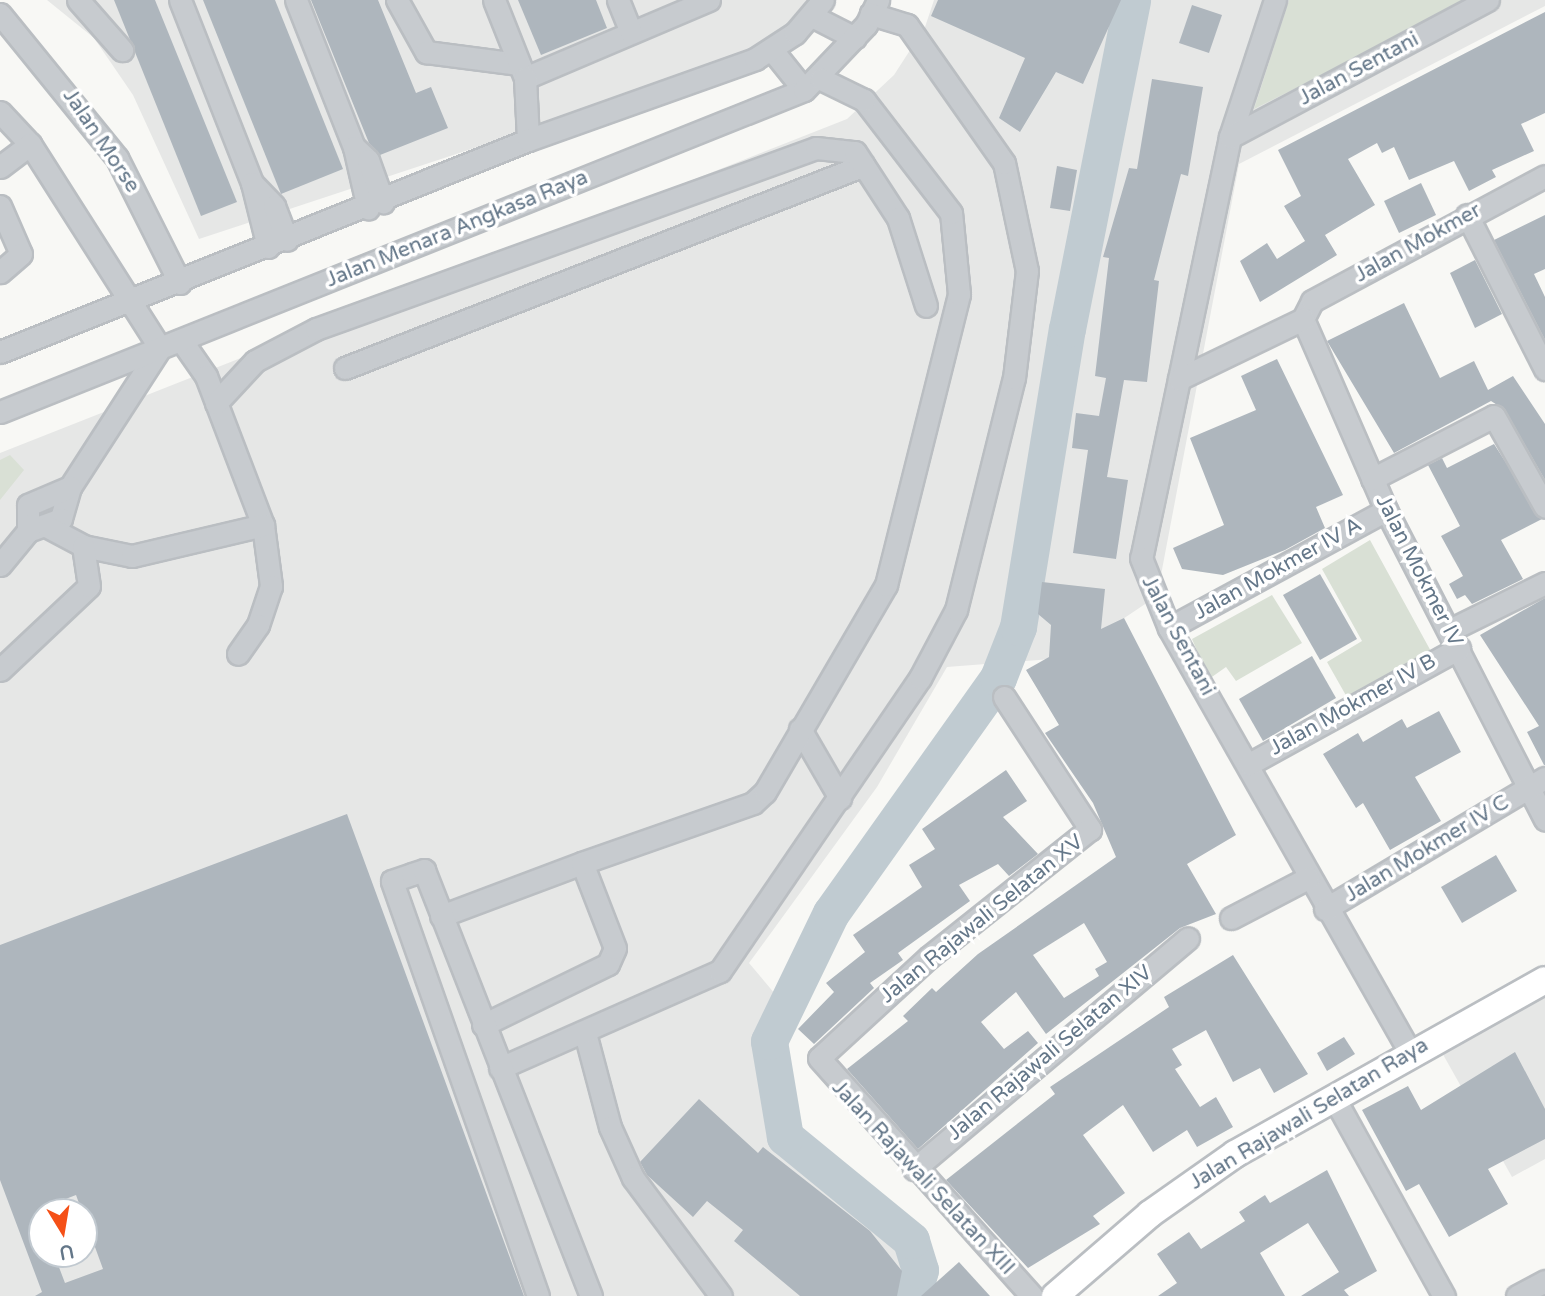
<!DOCTYPE html>
<html>
<head>
<meta charset="utf-8">
<style>
  body { margin:0 }
  #map { position:relative; width:1545px; height:1296px; overflow:hidden; background:#f8f8f5; font-family:"Varela Round",sans-serif }
  div>[style] { position:absolute }
  [style*='--x'] { left:calc(var(--x)*1px); top:calc(var(--y)*1px); width:calc(var(--w)*1px); rotate:calc(var(--a)*1deg) }
  .built>* { inset:0; background:#e6e7e6 }
  .green>* { inset:0; background:#d9e0d5 }
  .river>* { height:37px; margin:-18.5px; padding:0 18.5px; transform-origin:18.5px; border-radius:18.5px; background:#c0cbd1 }
  .building>* { inset:0; background:#aeb6bd }
  .roads { filter:drop-shadow(2px 0 #babec2) drop-shadow(-2px 0 #babec2) drop-shadow(0 2px #babec2) drop-shadow(0 -2px #babec2) }
  .minor>* { height:21px; margin:-10.5px; padding:0 10.5px; transform-origin:10.5px; border-radius:10.5px; background:#c7cbcf }
  .major>* { height:26px; margin:-13px; padding:0 13px; transform-origin:13px; border-radius:13px; background:#fff }
  span { translate:-50% -50%; white-space:nowrap; text-align:center; line-height:1.15; -webkit-text-stroke:7px #fff; paint-order:stroke }
  .street-label { font-size:21px; color:#647789 }
  .north { position:absolute; left:28px; top:1198px; width:70px; height:70px; box-sizing:border-box; background:#fff; border:2px solid #c1c9d0; border-radius:50%; rotate:169deg; font-size:19px; font-weight:700; line-height:28px; text-align:center; color:#647789 }
  .north::after { content:''; display:block; margin:auto; width:24px; height:32px; background:#f55017; clip-path:polygon(50% 0,100% 100%,50% 72%,0 100%) }
</style>
</head>
<body>
<div id="map">
  <div class="built">
    <i style="clip-path:polygon(47px 0,822px 0,771px 50px,199px 239px,133px 95px,94px 38px)"></i>
    <i style="clip-path:polygon(evenodd,934px 0,1545px 0,1545px 6px,1239px 164px,1157px 596px,1065px 658px,947px 667px,877px 787px,749px 963px,786px 1007px,769px 1042px,785px 1137px,911px 1240px,919px 1274px,913px 1296px,0 1296px,0 453px,847px 119px,894px 75px,925px 27px,934px 0,42px 1212px,84px 1212px,84px 1254px,42px 1254px,42px 1212px)"></i>
    <i style="clip-path:polygon(1545px 981px,1545px 1159px,1512px 1177px,1436px 1042px)"></i>
  </div>
  <div class="green">
    <i style="clip-path:polygon(1289px 0,1472px 0,1254px 109px)"></i>
    <i style="clip-path:polygon(10px 455px,24px 470px,0 500px,0 460px)"></i>
    <i style="clip-path:polygon(1370px 540px,1433px 655px,1348px 699px,1327px 662px,1362px 641px,1322px 569px)"></i>
    <i style="clip-path:polygon(1272px 595px,1302px 643px,1236px 681px,1226px 667px,1209px 679px,1192px 639px)"></i>
  </div>
  <div class="river">
    <i style="--x:913;--y:1296;--w:27;--a:-75"></i>
    <i style="--x:920;--y:1270;--w:31;--a:-107"></i>
    <i style="--x:911;--y:1240;--w:163;--a:-140.7"></i>
    <i style="--x:785;--y:1137;--w:97;--a:-99.5"></i>
    <i style="--x:769;--y:1041;--w:142;--a:-64.2"></i>
    <i style="--x:831;--y:913;--w:288;--a:-54.6"></i>
    <i style="--x:998;--y:678;--w:55;--a:-68.6"></i>
    <i style="--x:1018;--y:627;--w:302;--a:-80.7"></i>
    <i style="--x:1067;--y:329;--w:335;--a:-78.8"></i>
  </div>
  <div class="building">
    <i style="clip-path:polygon(114px 0,155px 0,237px 202px,201px 216px)"></i>
    <i style="clip-path:polygon(203px 0,275px 0,343px 169px,281px 194px)"></i>
    <i style="clip-path:polygon(311px 0,378px 0,416px 93px,431px 87px,448px 128px,380px 155px,369px 143px)"></i>
    <i style="clip-path:polygon(518px 0,596px 0,607px 28px,541px 55px)"></i>
    <i style="clip-path:polygon(938px 0,1121px 0,1083px 84px,1056px 72px,1020px 132px,999px 118px,1025px 58px,931px 16px)"></i>
    <i style="clip-path:polygon(1192px 5px,1222px 15px,1209px 53px,1179px 43px)"></i>
    <i style="clip-path:polygon(1545px 12px,1545px 113px,1521px 124px,1534px 151px,1492px 170px,1496px 177px,1469px 191px,1454px 161px,1409px 180px,1394px 147px,1382px 153px,1377px 143px,1348px 159px,1375px 205px,1325px 235px,1337px 255px,1260px 302px,1240px 261px,1267px 243px,1277px 259px,1305px 241px,1284px 206px,1301px 196px,1278px 150px)"></i>
    <i style="clip-path:polygon(1152px 79px,1203px 87px,1188px 176px,1181px 174px,1154px 280px,1159px 281px,1147px 382px,1124px 380px,1107px 477px,1128px 480px,1116px 559px,1073px 553px,1088px 450px,1072px 448px,1076px 413px,1099px 416px,1106px 378px,1095px 376px,1109px 258px,1103px 257px,1129px 168px,1137px 169px)"></i>
    <i style="clip-path:polygon(1057px 166px,1077px 170px,1070px 211px,1050px 208px)"></i>
    <i style="clip-path:polygon(1421px 183px,1436px 215px,1399px 233px,1384px 201px)"></i>
    <i style="clip-path:polygon(1545px 215px,1545px 269px,1534px 274px,1545px 297px,1545px 340px,1494px 240px)"></i>
    <i style="clip-path:polygon(1475px 260px,1502px 314px,1475px 328px,1450px 273px)"></i>
    <i style="clip-path:polygon(1404px 303px,1440px 378px,1474px 361px,1488px 390px,1513px 376px,1545px 424px,1545px 480px,1505px 410px,1491px 401px,1394px 453px,1327px 341px)"></i>
    <i style="clip-path:polygon(1277px 359px,1343px 495px,1316px 507px,1325px 528px,1285px 550px,1223px 575px,1182px 569px,1173px 548px,1224px 525px,1190px 438px,1256px 410px,1241px 376px)"></i>
    <i style="clip-path:polygon(1494px 444px,1542px 519px,1501px 540px,1523px 579px,1472px 604px,1465px 595px,1457px 599px,1449px 584px,1463px 576px,1441px 536px,1460px 526px,1428px 465px,1442px 458px,1447px 468px)"></i>
    <i style="clip-path:polygon(1320px 574px,1357px 639px,1320px 660px,1283px 595px)"></i>
    <i style="clip-path:polygon(evenodd,1042px 582px,1105px 589px,1101px 629px,1124px 618px,1236px 835px,1187px 864px,1216px 914px,1180px 928px,1046px 1034px,1016px 992px,981px 1022px,1004px 1049px,1028px 1031px,1038px 1043px,918px 1149px,847px 1069px,908px 1021px,903px 1016px,932px 988px,936px 992px,978px 954px,1116px 857px,1093px 803px,1045px 733px,1059px 725px,1026px 670px,1049px 657px,1051px 625px,1038px 614px,1042px 582px,1084px 923px,1107px 962px,1095px 969px,1099px 976px,1064px 998px,1033px 955px,1084px 923px)"></i>
    <i style="clip-path:polygon(1545px 598px,1545px 765px,1544px 765px,1527px 732px,1539px 726px,1480px 635px)"></i>
    <i style="clip-path:polygon(1312px 656px,1336px 698px,1263px 741px,1239px 699px)"></i>
    <i style="clip-path:polygon(1439px 711px,1461px 752px,1415px 777px,1441px 821px,1390px 850px,1363px 803px,1356px 808px,1323px 754px,1358px 733px,1363px 742px,1402px 719px,1407px 728px)"></i>
    <i style="clip-path:polygon(1006px 770px,1027px 801px,1003px 817px,1038px 854px,1009px 876px,998px 864px,959px 885px,970px 901px,898px 953px,903px 960px,870px 983px,874px 988px,814px 1044px,798px 1029px,834px 992px,826px 983px,865px 952px,853px 935px,922px 887px,909px 865px,935px 849px,922px 829px)"></i>
    <i style="clip-path:polygon(evenodd,347px 814px,524px 1296px,35px 1296px,42px 1292px,0 1180px,0 945px,347px 814px,76px 1195px,103px 1269px,65px 1283px,54px 1254px,42px 1254px,37px 1210px,76px 1195px)"></i>
    <i style="clip-path:polygon(1496px 855px,1517px 891px,1462px 923px,1441px 887px)"></i>
    <i style="clip-path:polygon(1233px 955px,1308px 1074px,1274px 1093px,1260px 1068px,1233px 1082px,1206px 1030px,1172px 1049px,1182px 1065px,1175px 1069px,1200px 1107px,1216px 1097px,1233px 1127px,1197px 1147px,1187px 1130px,1153px 1152px,1123px 1105px,1083px 1135px,1125px 1193px,1093px 1216px,1100px 1224px,1028px 1268px,946px 1180px,1055px 1094px,1050px 1087px,1169px 1007px,1164px 997px)"></i>
    <i style="clip-path:polygon(1344px 1037px,1355px 1054px,1327px 1071px,1317px 1053px)"></i>
    <i style="clip-path:polygon(1515px 1052px,1545px 1109px,1545px 1139px,1488px 1169px,1508px 1204px,1449px 1237px,1419px 1184px,1406px 1191px,1362px 1110px,1408px 1086px,1421px 1110px)"></i>
    <i style="clip-path:polygon(699px 1099px,758px 1153px,763px 1147px,870px 1231px,902px 1271px,897px 1296px,800px 1296px,734px 1241px,743px 1230px,707px 1201px,693px 1217px,647px 1175px,640px 1162px)"></i>
    <i style="clip-path:polygon(1327px 1170px,1377px 1271px,1344px 1290px,1349px 1296px,1301px 1296px,1339px 1272px,1308px 1223px,1260px 1253px,1285px 1296px,1158px 1296px,1177px 1283px,1157px 1254px,1189px 1232px,1201px 1249px,1245px 1221px,1239px 1212px,1265px 1195px,1270px 1203px)"></i>
    <i style="clip-path:polygon(959px 1262px,990px 1296px,921px 1296px)"></i>
  </div>
  <div class="roads">
    <div class="minor">
      <i style="--x:78;--y:0;--w:67;--a:48.7"></i>
      <i style="--x:180;--y:0;--w:197;--a:68.5"></i>
      <i style="--x:252;--y:183;--w:66;--a:76"></i>
      <i style="--x:296;--y:0;--w:158;--a:68.5"></i>
      <i style="--x:354;--y:147;--w:63;--a:77.1"></i>
      <i style="--x:397;--y:0;--w:60;--a:60.9"></i>
      <i style="--x:426;--y:52;--w:94;--a:7.4"></i>
      <i style="--x:494;--y:0;--w:84;--a:68.3"></i>
      <i style="--x:525;--y:78;--w:200;--a:-23"></i>
      <i style="--x:618;--y:0;--w:35;--a:68"></i>
      <i style="--x:1275;--y:0;--w:144;--a:108.2"></i>
      <i style="--x:1230;--y:137;--w:430;--a:101.9"></i>
      <i style="--x:1141;--y:558;--w:75;--a:68.2"></i>
      <i style="--x:1169;--y:628;--w:488;--a:60.4"></i>
      <i style="--x:0;--y:14;--w:186;--a:50.9"></i>
      <i style="--x:117;--y:158;--w:140;--a:63.3"></i>
      <i style="--x:812;--y:16;--w:48;--a:27.1"></i>
      <i style="--x:772;--y:50;--w:51;--a:51.3"></i>
      <i style="--x:525;--y:78;--w:62;--a:87.2"></i>
      <i style="--x:0;--y:112;--w:44;--a:46.8"></i>
      <i style="--x:30;--y:144;--w:242;--a:57.5"></i>
      <i style="--x:160;--y:348;--w:166;--a:122.9"></i>
      <i style="--x:70;--y:487;--w:33;--a:106"></i>
      <i style="--x:61;--y:519;--w:35;--a:160"></i>
      <i style="--x:1230;--y:137;--w:292;--a:-28"></i>
      <i style="--x:354;--y:147;--w:19;--a:43"></i>
      <i style="--x:368;--y:160;--w:45;--a:70.3"></i>
      <i style="--x:0;--y:167;--w:38;--a:-37"></i>
      <i style="--x:252;--y:183;--w:32;--a:46"></i>
      <i style="--x:274;--y:206;--w:36;--a:69"></i>
      <i style="--x:0;--y:206;--w:52;--a:66.4"></i>
      <i style="--x:21;--y:254;--w:28;--a:139"></i>
      <i style="--x:1467;--y:215;--w:173;--a:63.1"></i>
      <i style="--x:1303;--y:319;--w:208;--a:66.5"></i>
      <i style="--x:1386;--y:510;--w:348;--a:62.8"></i>
      <i style="--x:1303;--y:319;--w:20;--a:-63"></i>
      <i style="--x:1312;--y:301;--w:264;--a:-28.2"></i>
      <i style="--x:181;--y:340;--w:44;--a:55.2"></i>
      <i style="--x:206;--y:376;--w:160;--a:69.1"></i>
      <i style="--x:263;--y:525;--w:62;--a:82.5"></i>
      <i style="--x:271;--y:586;--w:41;--a:108.4"></i>
      <i style="--x:258;--y:625;--w:35;--a:125"></i>
      <i style="--x:0;--y:352;--w:569;--a:-21.88"></i>
      <i style="--x:528;--y:140;--w:241;--a:-19.6"></i>
      <i style="--x:755;--y:59;--w:48;--a:-33"></i>
      <i style="--x:795;--y:33;--w:43;--a:-49.7"></i>
      <i style="--x:345;--y:368;--w:557;--a:-21.36"></i>
      <i style="--x:1179;--y:379;--w:138;--a:-25.8"></i>
      <i style="--x:216;--y:403;--w:57;--a:-47.1"></i>
      <i style="--x:255;--y:361;--w:69;--a:-27.7"></i>
      <i style="--x:316;--y:329;--w:532;--a:-19.9"></i>
      <i style="--x:816;--y:148;--w:39;--a:6"></i>
      <i style="--x:855;--y:152;--w:79;--a:56.9"></i>
      <i style="--x:898;--y:218;--w:92;--a:72.3"></i>
      <i style="--x:0;--y:412;--w:866;--a:-21.83"></i>
      <i style="--x:804;--y:90;--w:90;--a:-46.4"></i>
      <i style="--x:866;--y:25;--w:28;--a:-64"></i>
      <i style="--x:1372;--y:479;--w:137;--a:-27.3"></i>
      <i style="--x:1494;--y:416;--w:104;--a:60.7"></i>
      <i style="--x:48;--y:527;--w:40;--a:28"></i>
      <i style="--x:83;--y:546;--w:50;--a:11.5"></i>
      <i style="--x:132;--y:556;--w:135;--a:-13.3"></i>
      <i style="--x:0;--y:565;--w:44;--a:-50.5"></i>
      <i style="--x:28;--y:531;--w:26;--a:-90"></i>
      <i style="--x:28;--y:505;--w:46;--a:-23.2"></i>
      <i style="--x:1169;--y:628;--w:247;--a:-28.5"></i>
      <i style="--x:1450;--y:630;--w:106;--a:-26.3"></i>
      <i style="--x:0;--y:670;--w:122;--a:-43.3"></i>
      <i style="--x:89;--y:586;--w:40;--a:-98.5"></i>
      <i style="--x:1004;--y:697;--w:158;--a:56.9"></i>
      <i style="--x:1090;--y:829;--w:206;--a:141.5"></i>
      <i style="--x:929;--y:957;--w:149;--a:137.4"></i>
      <i style="--x:819;--y:1058;--w:319;--a:48.2"></i>
      <i style="--x:800;--y:729;--w:80;--a:59.9"></i>
      <i style="--x:1249;--y:764;--w:240;--a:-28.9"></i>
      <i style="--x:1325;--y:909;--w:256;--a:-30.8"></i>
      <i style="--x:441;--y:916;--w:151;--a:-20.6"></i>
      <i style="--x:1231;--y:918;--w:87;--a:-27.5"></i>
      <i style="--x:483;--y:1025;--w:139;--a:-26"></i>
      <i style="--x:608;--y:964;--w:17;--a:-66"></i>
      <i style="--x:615;--y:948;--w:91;--a:-111.2"></i>
      <i style="--x:582;--y:863;--w:181;--a:-19.3"></i>
      <i style="--x:753;--y:803;--w:16;--a:-43"></i>
      <i style="--x:765;--y:792;--w:240;--a:-59.7"></i>
      <i style="--x:886;--y:585;--w:300;--a:-75.9"></i>
      <i style="--x:959;--y:294;--w:81;--a:-95.6"></i>
      <i style="--x:951;--y:213;--w:143;--a:-127.6"></i>
      <i style="--x:864;--y:100;--w:48;--a:-154"></i>
      <i style="--x:585;--y:1033;--w:97;--a:75.1"></i>
      <i style="--x:610;--y:1127;--w:56;--a:65.7"></i>
      <i style="--x:633;--y:1178;--w:147;--a:53.3"></i>
      <i style="--x:500;--y:1068;--w:240;--a:-23.8"></i>
      <i style="--x:720;--y:971;--w:355;--a:-55.7"></i>
      <i style="--x:920;--y:678;--w:77;--a:-62.1"></i>
      <i style="--x:956;--y:610;--w:239;--a:-76"></i>
      <i style="--x:1014;--y:378;--w:108;--a:-83.1"></i>
      <i style="--x:1027;--y:271;--w:110;--a:-102"></i>
      <i style="--x:1004;--y:163;--w:169;--a:-125.1"></i>
      <i style="--x:907;--y:25;--w:38;--a:-163"></i>
      <i style="--x:1333;--y:1096;--w:229;--a:61"></i>
      <i style="--x:914;--y:1169;--w:358;--a:-40.1"></i>
      <i style="--x:538;--y:1296;--w:440;--a:-109.4"></i>
      <i style="--x:392;--y:881;--w:21;--a:-19"></i>
      <i style="--x:412;--y:874;--w:13;--a:-18"></i>
      <i style="--x:424;--y:870;--w:458;--a:68.6"></i>
      <i style="--x:1517;--y:1296;--w:32;--a:-28"></i>
    </div>
    <div class="major">
      <i style="--x:1055;--y:1296;--w:125;--a:-40.8"></i>
      <i style="--x:1150;--y:1214;--w:104;--a:-35.2"></i>
      <i style="--x:1235;--y:1154;--w:355;--a:-29.3"></i>
    </div>
  </div>
  <div class="street-label">
    <span style="left:1359px;top:69px;rotate:-28deg">Jalan Sentani</span>
    <span style="left:101px;top:141px;rotate:56deg">Jalan Morse</span>
    <span style="left:457px;top:229px;rotate:-22deg">Jalan Menara Angkasa Raya</span>
    <span style="left:1418px;top:243px;rotate:-29deg">Jalan Mokmer</span>
    <span style="left:1278px;top:569px;rotate:-29deg">Jalan Mokmer IV A</span>
    <span style="left:1419px;top:571px;rotate:63deg">Jalan Mokmer IV</span>
    <span style="left:1178px;top:636px;rotate:62deg">Jalan Sentani</span>
    <span style="left:1353px;top:705px;rotate:-29deg">Jalan Mokmer IV B</span>
    <span style="left:1427px;top:849px;rotate:-31deg">Jalan Mokmer IV C</span>
    <span style="left:982px;top:919px;rotate:-39deg">Jalan Rajawali Selatan XV</span>
    <span style="left:1050px;top:1053px;rotate:-40deg">Jalan Rajawali Selatan XIV</span>
    <span style="left:1309px;top:1114px;rotate:-31deg">Jalan Rajawali Selatan Raya</span>
    <span style="left:923px;top:1178px;rotate:47deg">Jalan Rajawali Selatan XIII</span>
  </div>
  <div class="north">U</div>
</div>
</body>
</html>
